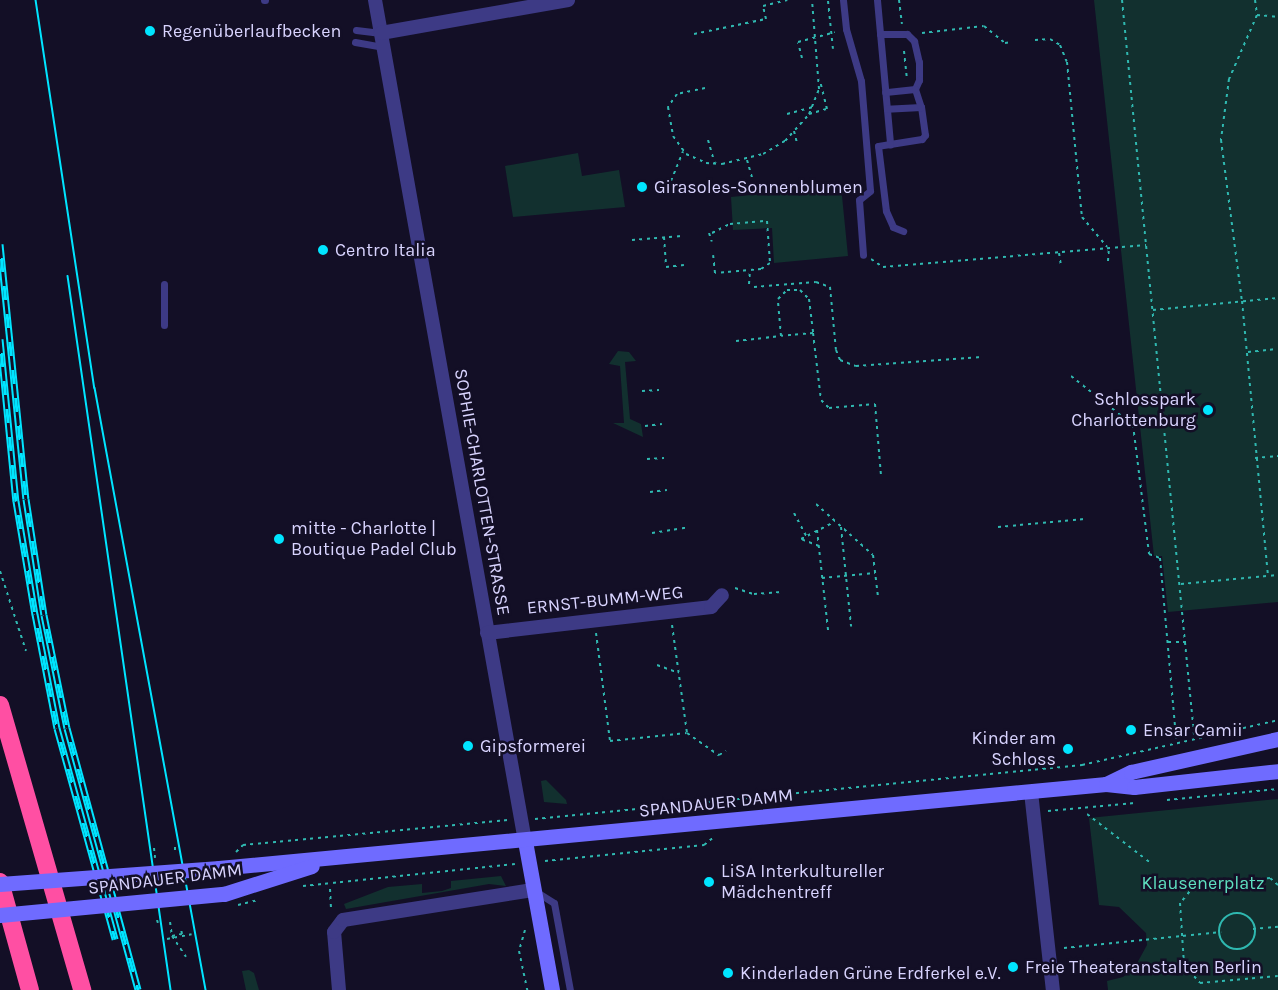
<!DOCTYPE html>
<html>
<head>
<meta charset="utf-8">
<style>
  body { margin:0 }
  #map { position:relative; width:1278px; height:990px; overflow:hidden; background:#130f26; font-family:Karla,sans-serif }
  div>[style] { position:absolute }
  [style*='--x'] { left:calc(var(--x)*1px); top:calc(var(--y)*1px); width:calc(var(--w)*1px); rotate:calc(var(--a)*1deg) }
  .green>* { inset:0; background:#12302f }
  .path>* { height:2px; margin-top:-1px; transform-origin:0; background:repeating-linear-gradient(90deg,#2fb8b0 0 3px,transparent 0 7.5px) }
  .path>.ring { margin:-1px; padding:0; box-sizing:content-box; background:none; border:2px solid #2fb8b0; border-radius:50% }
  .lane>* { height:7px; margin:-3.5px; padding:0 3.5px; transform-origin:3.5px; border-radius:3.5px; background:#3d3a85 }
  .street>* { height:14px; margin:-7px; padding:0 7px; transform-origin:7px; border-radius:7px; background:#3d3a85 }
  .secondary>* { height:15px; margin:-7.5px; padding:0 7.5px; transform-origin:7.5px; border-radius:7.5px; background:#6f6bff }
  .highway>* { height:18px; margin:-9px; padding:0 9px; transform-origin:9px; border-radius:9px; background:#ff4fa3 }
  .tram>* { height:1.5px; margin:-0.75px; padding:0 0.75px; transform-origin:0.75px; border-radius:0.75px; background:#00e5ff }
  .rail>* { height:7px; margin-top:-3.5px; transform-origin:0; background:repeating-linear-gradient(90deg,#130f26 0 14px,#00e5ff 0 28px); box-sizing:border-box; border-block:2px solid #00e5ff }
  .secondary-bridge>* { height:15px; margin:-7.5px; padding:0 7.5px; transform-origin:7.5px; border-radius:7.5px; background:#6f6bff }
  .dots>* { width:16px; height:16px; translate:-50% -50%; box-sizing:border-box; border:3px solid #130f26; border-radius:50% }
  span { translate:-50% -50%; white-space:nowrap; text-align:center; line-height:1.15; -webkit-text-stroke:5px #130f26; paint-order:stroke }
  .poi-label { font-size:18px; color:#d9d4ff }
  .left { translate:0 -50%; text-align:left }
  .right { translate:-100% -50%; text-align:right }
  .street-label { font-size:18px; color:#d9d4ff }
  .park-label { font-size:18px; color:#5fe0c0 }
</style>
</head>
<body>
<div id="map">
  <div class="green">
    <i style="clip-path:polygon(1094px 0,1278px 0,1278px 602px,1168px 612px,1162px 556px,1154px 556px)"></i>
    <i style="clip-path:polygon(578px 153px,582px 176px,619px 170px,625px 207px,513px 217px,505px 166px)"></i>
    <i style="clip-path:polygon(841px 186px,848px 256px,774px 263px,772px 228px,733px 230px,731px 197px)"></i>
    <i style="clip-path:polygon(618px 351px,629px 352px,636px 361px,625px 362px,630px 419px,641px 424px,643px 437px,613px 423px,624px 423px,620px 366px,609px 364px)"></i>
    <i style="clip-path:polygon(546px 780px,566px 800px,567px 804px,544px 802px,541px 781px)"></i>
    <i style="clip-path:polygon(1278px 799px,1278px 990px,1108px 990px,1107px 981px,1123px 977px,1135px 967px,1147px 945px,1146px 933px,1119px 907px,1099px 905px,1089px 818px)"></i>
    <i style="clip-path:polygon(501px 876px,506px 886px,489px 884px,346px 909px,344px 904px,388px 887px,422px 884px,422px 893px,442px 891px,451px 888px,451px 881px)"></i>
    <i style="clip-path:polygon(249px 970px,254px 973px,259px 990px,246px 990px,242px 971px)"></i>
  </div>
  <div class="path">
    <i style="--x:899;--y:0;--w:24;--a:83"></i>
    <i style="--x:1122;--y:0;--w:738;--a:84.4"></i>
    <i style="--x:1255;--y:0;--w:15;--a:82"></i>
    <i style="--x:1257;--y:15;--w:70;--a:113.6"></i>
    <i style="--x:1229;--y:79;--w:62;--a:97.5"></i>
    <i style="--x:1221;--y:140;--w:162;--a:82.6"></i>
    <i style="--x:1242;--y:301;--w:276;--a:84.6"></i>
    <i style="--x:828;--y:1;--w:48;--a:84.1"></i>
    <i style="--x:1257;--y:15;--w:21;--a:5"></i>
    <i style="--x:922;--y:33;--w:62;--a:-6.4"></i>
    <i style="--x:984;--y:26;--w:27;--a:39"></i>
    <i style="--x:1005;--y:43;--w:7;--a:-8"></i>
    <i style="--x:694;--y:34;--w:74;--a:-11.8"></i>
    <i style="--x:766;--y:19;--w:13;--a:-103"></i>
    <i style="--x:763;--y:6;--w:25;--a:-14"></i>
    <i style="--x:1035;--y:40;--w:15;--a:-4"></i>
    <i style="--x:1050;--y:39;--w:12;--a:31"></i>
    <i style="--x:1060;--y:45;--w:18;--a:68"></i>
    <i style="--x:1067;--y:62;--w:156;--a:84.5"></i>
    <i style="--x:1082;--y:217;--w:39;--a:50"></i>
    <i style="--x:904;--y:51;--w:30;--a:84"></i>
    <i style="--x:802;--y:58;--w:16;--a:-104"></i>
    <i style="--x:798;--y:42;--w:38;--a:-15"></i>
    <i style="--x:705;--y:88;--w:29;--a:168"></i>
    <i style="--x:677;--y:94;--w:16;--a:125"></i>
    <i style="--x:668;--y:107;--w:29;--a:80"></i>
    <i style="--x:673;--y:136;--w:22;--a:54"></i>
    <i style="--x:686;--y:154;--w:22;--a:24"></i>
    <i style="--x:706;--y:163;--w:16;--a:4"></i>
    <i style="--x:722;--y:164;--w:42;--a:-13.7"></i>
    <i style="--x:763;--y:154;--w:26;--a:-31"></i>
    <i style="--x:785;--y:141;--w:36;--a:-48"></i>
    <i style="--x:809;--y:114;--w:27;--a:-68"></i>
    <i style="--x:819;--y:89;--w:89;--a:-94.5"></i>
    <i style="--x:787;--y:114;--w:27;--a:-15"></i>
    <i style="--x:809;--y:114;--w:19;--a:-16"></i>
    <i style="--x:827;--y:109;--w:29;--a:-104"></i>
    <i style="--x:794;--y:131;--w:12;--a:76"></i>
    <i style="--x:708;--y:140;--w:25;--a:74"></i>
    <i style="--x:747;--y:160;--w:18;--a:74"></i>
    <i style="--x:671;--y:181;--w:32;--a:-68"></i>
    <i style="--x:709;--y:233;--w:9;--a:72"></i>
    <i style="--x:712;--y:233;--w:20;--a:-27"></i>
    <i style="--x:730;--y:224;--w:37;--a:-5"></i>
    <i style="--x:767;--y:221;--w:42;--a:85.9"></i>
    <i style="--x:770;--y:263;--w:11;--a:146"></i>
    <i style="--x:761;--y:269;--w:46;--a:175"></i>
    <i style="--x:715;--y:273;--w:18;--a:-96"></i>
    <i style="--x:664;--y:237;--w:30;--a:86"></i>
    <i style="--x:666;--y:267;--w:18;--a:-6"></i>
    <i style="--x:632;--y:240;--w:50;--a:-4.6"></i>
    <i style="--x:1059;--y:253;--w:12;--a:81"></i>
    <i style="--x:871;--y:259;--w:14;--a:34"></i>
    <i style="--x:883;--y:267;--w:264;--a:-4.8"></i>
    <i style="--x:1108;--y:261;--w:14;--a:-86"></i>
    <i style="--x:749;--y:284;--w:14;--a:-86"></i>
    <i style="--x:754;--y:287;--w:62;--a:-4.6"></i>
    <i style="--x:816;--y:282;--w:15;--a:20"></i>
    <i style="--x:830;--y:287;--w:63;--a:84.6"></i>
    <i style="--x:836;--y:350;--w:11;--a:68"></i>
    <i style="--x:840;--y:360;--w:17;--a:21"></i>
    <i style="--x:856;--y:366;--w:126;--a:-4.1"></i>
    <i style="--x:1153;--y:310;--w:126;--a:-5.5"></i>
    <i style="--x:813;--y:333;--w:67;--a:83.2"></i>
    <i style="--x:821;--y:400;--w:11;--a:45"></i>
    <i style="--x:829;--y:408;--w:46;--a:-5"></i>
    <i style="--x:875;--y:404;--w:72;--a:85.2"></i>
    <i style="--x:736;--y:341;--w:45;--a:-6.3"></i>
    <i style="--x:781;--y:336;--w:37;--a:-95"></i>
    <i style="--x:778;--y:299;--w:13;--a:-45"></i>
    <i style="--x:787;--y:290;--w:13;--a:0"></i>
    <i style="--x:800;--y:290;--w:13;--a:45"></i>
    <i style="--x:809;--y:299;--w:34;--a:83"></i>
    <i style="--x:813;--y:333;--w:32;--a:175"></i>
    <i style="--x:1248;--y:352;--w:30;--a:-6"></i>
    <i style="--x:1071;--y:376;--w:79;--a:38.3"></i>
    <i style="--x:1133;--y:425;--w:130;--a:82.9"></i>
    <i style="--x:1149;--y:554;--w:12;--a:20"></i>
    <i style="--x:1160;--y:558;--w:181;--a:84.9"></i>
    <i style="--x:642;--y:391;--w:17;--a:-3"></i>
    <i style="--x:645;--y:426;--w:17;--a:-7"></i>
    <i style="--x:1255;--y:458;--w:23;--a:-5"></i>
    <i style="--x:647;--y:459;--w:17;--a:-3"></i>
    <i style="--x:650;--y:492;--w:17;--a:-7"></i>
    <i style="--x:816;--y:504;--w:76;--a:41.8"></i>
    <i style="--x:873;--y:555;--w:42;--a:83.2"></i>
    <i style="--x:794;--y:513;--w:26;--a:62"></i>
    <i style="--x:841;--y:527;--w:100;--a:84.2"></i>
    <i style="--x:998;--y:527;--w:87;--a:-5.3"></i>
    <i style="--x:817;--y:530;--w:101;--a:83.7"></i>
    <i style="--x:652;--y:533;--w:37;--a:-9"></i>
    <i style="--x:819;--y:546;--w:19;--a:-159"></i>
    <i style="--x:801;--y:539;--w:37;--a:-27"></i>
    <i style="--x:0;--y:571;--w:84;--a:72"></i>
    <i style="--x:822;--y:578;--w:53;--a:-5.4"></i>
    <i style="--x:1181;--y:584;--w:97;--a:-5.3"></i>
    <i style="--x:735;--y:588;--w:20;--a:18"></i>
    <i style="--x:754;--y:594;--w:27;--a:-4"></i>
    <i style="--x:672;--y:625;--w:109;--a:82.1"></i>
    <i style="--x:687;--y:733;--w:39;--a:35"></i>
    <i style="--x:719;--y:755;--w:8;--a:-30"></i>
    <i style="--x:596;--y:633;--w:109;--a:82.6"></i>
    <i style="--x:610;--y:741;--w:77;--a:-5.9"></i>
    <i style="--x:1168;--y:642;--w:18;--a:0"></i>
    <i style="--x:657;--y:665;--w:23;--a:20"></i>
    <i style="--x:1167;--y:800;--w:112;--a:-5.7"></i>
    <i style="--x:1048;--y:811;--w:87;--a:-5.3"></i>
    <i style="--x:1087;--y:814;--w:82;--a:37.6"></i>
    <i style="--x:535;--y:819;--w:550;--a:-5.64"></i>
    <i style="--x:1082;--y:765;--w:201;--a:-12.9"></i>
    <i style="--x:154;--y:848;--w:10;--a:84"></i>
    <i style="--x:175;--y:850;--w:6;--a:-90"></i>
    <i style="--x:236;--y:852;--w:10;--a:-45"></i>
    <i style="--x:243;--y:845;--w:266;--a:-5.4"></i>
    <i style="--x:545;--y:861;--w:160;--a:-5.7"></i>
    <i style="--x:704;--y:845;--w:14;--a:-39"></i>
    <i style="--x:1278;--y:885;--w:11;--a:-139"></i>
    <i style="--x:1270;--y:878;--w:76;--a:174"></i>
    <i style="--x:1194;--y:886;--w:22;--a:129"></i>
    <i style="--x:1180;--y:903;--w:62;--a:86.3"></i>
    <i style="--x:1184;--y:965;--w:24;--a:48"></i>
    <i style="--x:1200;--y:983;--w:78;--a:-5.1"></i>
    <i style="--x:303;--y:886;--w:213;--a:-5.9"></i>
    <i style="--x:330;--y:889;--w:22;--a:87"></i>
    <i style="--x:238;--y:905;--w:21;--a:-14"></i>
    <i class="ring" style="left:1219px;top:913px;width:34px;height:34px"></i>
    <i style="--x:157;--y:920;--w:3;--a:72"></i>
    <i style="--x:170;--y:922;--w:14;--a:82"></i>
    <i style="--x:172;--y:936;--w:25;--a:56"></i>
    <i style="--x:1253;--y:929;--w:25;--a:-5"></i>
    <i style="--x:525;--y:930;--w:22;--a:106"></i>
    <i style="--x:519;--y:951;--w:40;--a:78"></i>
    <i style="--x:172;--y:936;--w:10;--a:-11"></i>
    <i style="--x:182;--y:934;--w:5;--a:-101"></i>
    <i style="--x:167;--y:939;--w:25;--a:-11"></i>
    <i style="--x:1064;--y:948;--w:158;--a:-5.8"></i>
  </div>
  <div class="lane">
    <i style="--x:264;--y:0;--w:1;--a:0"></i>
    <i style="--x:843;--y:0;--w:29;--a:84"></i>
    <i style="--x:846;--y:29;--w:54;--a:73.9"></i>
    <i style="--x:861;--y:81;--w:110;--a:85.3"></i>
    <i style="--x:870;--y:191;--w:14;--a:141"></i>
    <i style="--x:859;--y:200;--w:55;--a:85.8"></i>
    <i style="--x:877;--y:0;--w:145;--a:84.8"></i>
    <i style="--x:890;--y:144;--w:32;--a:-9"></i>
    <i style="--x:922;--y:139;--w:5;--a:-53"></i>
    <i style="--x:925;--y:135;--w:28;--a:-98"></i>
    <i style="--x:921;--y:107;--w:34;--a:177"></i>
    <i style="--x:356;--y:30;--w:25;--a:7"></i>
    <i style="--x:880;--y:34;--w:27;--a:0"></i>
    <i style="--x:907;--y:34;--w:10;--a:45"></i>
    <i style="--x:914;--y:41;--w:22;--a:77"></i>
    <i style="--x:919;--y:62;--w:18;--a:90"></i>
    <i style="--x:919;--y:80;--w:10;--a:114"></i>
    <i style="--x:915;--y:89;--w:30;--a:174"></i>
    <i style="--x:355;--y:42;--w:28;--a:10"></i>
    <i style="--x:915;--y:89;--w:19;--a:72"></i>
    <i style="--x:890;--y:144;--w:12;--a:171"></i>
    <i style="--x:878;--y:146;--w:65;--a:83"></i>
    <i style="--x:886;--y:211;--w:17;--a:66"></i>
    <i style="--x:893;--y:227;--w:11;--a:22"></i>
    <i style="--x:164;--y:284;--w:41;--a:90"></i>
    <i style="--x:535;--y:891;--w:22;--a:32"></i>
    <i style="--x:554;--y:903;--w:88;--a:79.6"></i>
  </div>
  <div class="street">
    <i style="--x:375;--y:0;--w:854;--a:79.89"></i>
    <i style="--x:381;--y:33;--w:190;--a:-10"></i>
    <i style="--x:487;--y:633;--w:226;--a:-6.6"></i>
    <i style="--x:711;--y:607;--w:16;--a:-47"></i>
    <i style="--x:1031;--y:792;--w:199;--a:83.7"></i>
    <i style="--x:339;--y:990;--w:58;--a:-94.9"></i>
    <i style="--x:334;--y:932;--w:15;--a:-53"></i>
    <i style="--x:343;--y:920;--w:192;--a:-9"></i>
  </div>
  <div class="secondary">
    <i style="--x:1106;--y:784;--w:28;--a:-26"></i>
    <i style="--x:1131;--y:772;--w:151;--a:-12.7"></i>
    <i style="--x:525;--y:841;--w:151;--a:79.7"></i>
    <i style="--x:219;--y:868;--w:891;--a:-5.41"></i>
    <i style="--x:1106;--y:784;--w:28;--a:6"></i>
    <i style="--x:1134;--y:787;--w:145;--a:-6.3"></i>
    <i style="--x:224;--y:894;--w:92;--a:-17.7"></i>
  </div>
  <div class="highway">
    <i style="--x:0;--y:705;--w:297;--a:73.9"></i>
    <i style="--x:0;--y:882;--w:112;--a:74.5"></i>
  </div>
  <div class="tram">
    <i style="--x:36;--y:0;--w:392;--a:81.4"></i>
    <i style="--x:95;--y:388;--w:612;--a:79.55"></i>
    <i style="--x:68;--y:276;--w:721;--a:81.79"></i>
  </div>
  <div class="rail">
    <i style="--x:0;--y:244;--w:256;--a:84.2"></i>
    <i style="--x:26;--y:499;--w:117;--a:81.2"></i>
    <i style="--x:44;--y:615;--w:115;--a:78.5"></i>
    <i style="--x:67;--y:728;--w:271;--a:74.8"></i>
    <i style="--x:0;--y:339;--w:163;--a:84.4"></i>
    <i style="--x:16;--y:501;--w:115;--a:80.5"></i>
    <i style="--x:35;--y:614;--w:116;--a:79.1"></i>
    <i style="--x:57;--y:728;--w:219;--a:74.6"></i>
  </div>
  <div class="secondary-bridge">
    <i style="--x:0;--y:884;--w:220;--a:-4.2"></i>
    <i style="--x:0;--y:915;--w:225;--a:-5.4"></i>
  </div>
  <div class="dots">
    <i style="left:150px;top:31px;background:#00e5ff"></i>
    <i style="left:642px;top:187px;background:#00e5ff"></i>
    <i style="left:323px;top:250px;background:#00e5ff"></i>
    <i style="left:1208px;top:410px;background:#00e5ff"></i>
    <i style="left:279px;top:539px;background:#00e5ff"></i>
    <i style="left:1131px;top:730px;background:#00e5ff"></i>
    <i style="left:468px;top:746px;background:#00e5ff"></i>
    <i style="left:1068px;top:749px;background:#00e5ff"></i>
    <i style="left:709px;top:882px;background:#00e5ff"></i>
    <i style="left:1013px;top:967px;background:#00e5ff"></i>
    <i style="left:728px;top:973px;background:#00e5ff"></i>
  </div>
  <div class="poi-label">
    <span class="left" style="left:162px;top:31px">Regenüberlaufbecken</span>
    <span class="left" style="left:654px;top:187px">Girasoles-Sonnenblumen</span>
    <span class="left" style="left:335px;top:250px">Centro Italia</span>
    <span class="right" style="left:1196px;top:410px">Schlosspark<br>Charlottenburg</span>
    <span class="left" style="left:291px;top:539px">mitte - Charlotte |<br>Boutique Padel Club</span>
    <span class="left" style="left:1143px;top:730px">Ensar Camii</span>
    <span class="right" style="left:1056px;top:749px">Kinder am<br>Schloss</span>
    <span class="left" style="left:480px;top:746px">Gipsformerei</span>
    <span class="left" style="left:721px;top:882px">LiSA Interkultureller<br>Mädchentreff</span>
    <span class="left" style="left:1025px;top:967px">Freie Theateranstalten Berlin</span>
    <span class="left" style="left:740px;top:973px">Kinderladen Grüne Erdferkel e.V.</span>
  </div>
  <div class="street-label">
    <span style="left:482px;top:492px;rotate:80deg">SOPHIE-CHARLOTTEN-STRASSE</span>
    <span style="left:605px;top:600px;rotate:-6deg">ERNST-BUMM-WEG</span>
    <span style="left:716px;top:803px;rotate:-6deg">SPANDAUER DAMM</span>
    <span style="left:165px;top:879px;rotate:-7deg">SPANDAUER DAMM</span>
  </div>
  <div class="park-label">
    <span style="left:1203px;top:883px">Klausenerplatz</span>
  </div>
</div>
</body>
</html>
